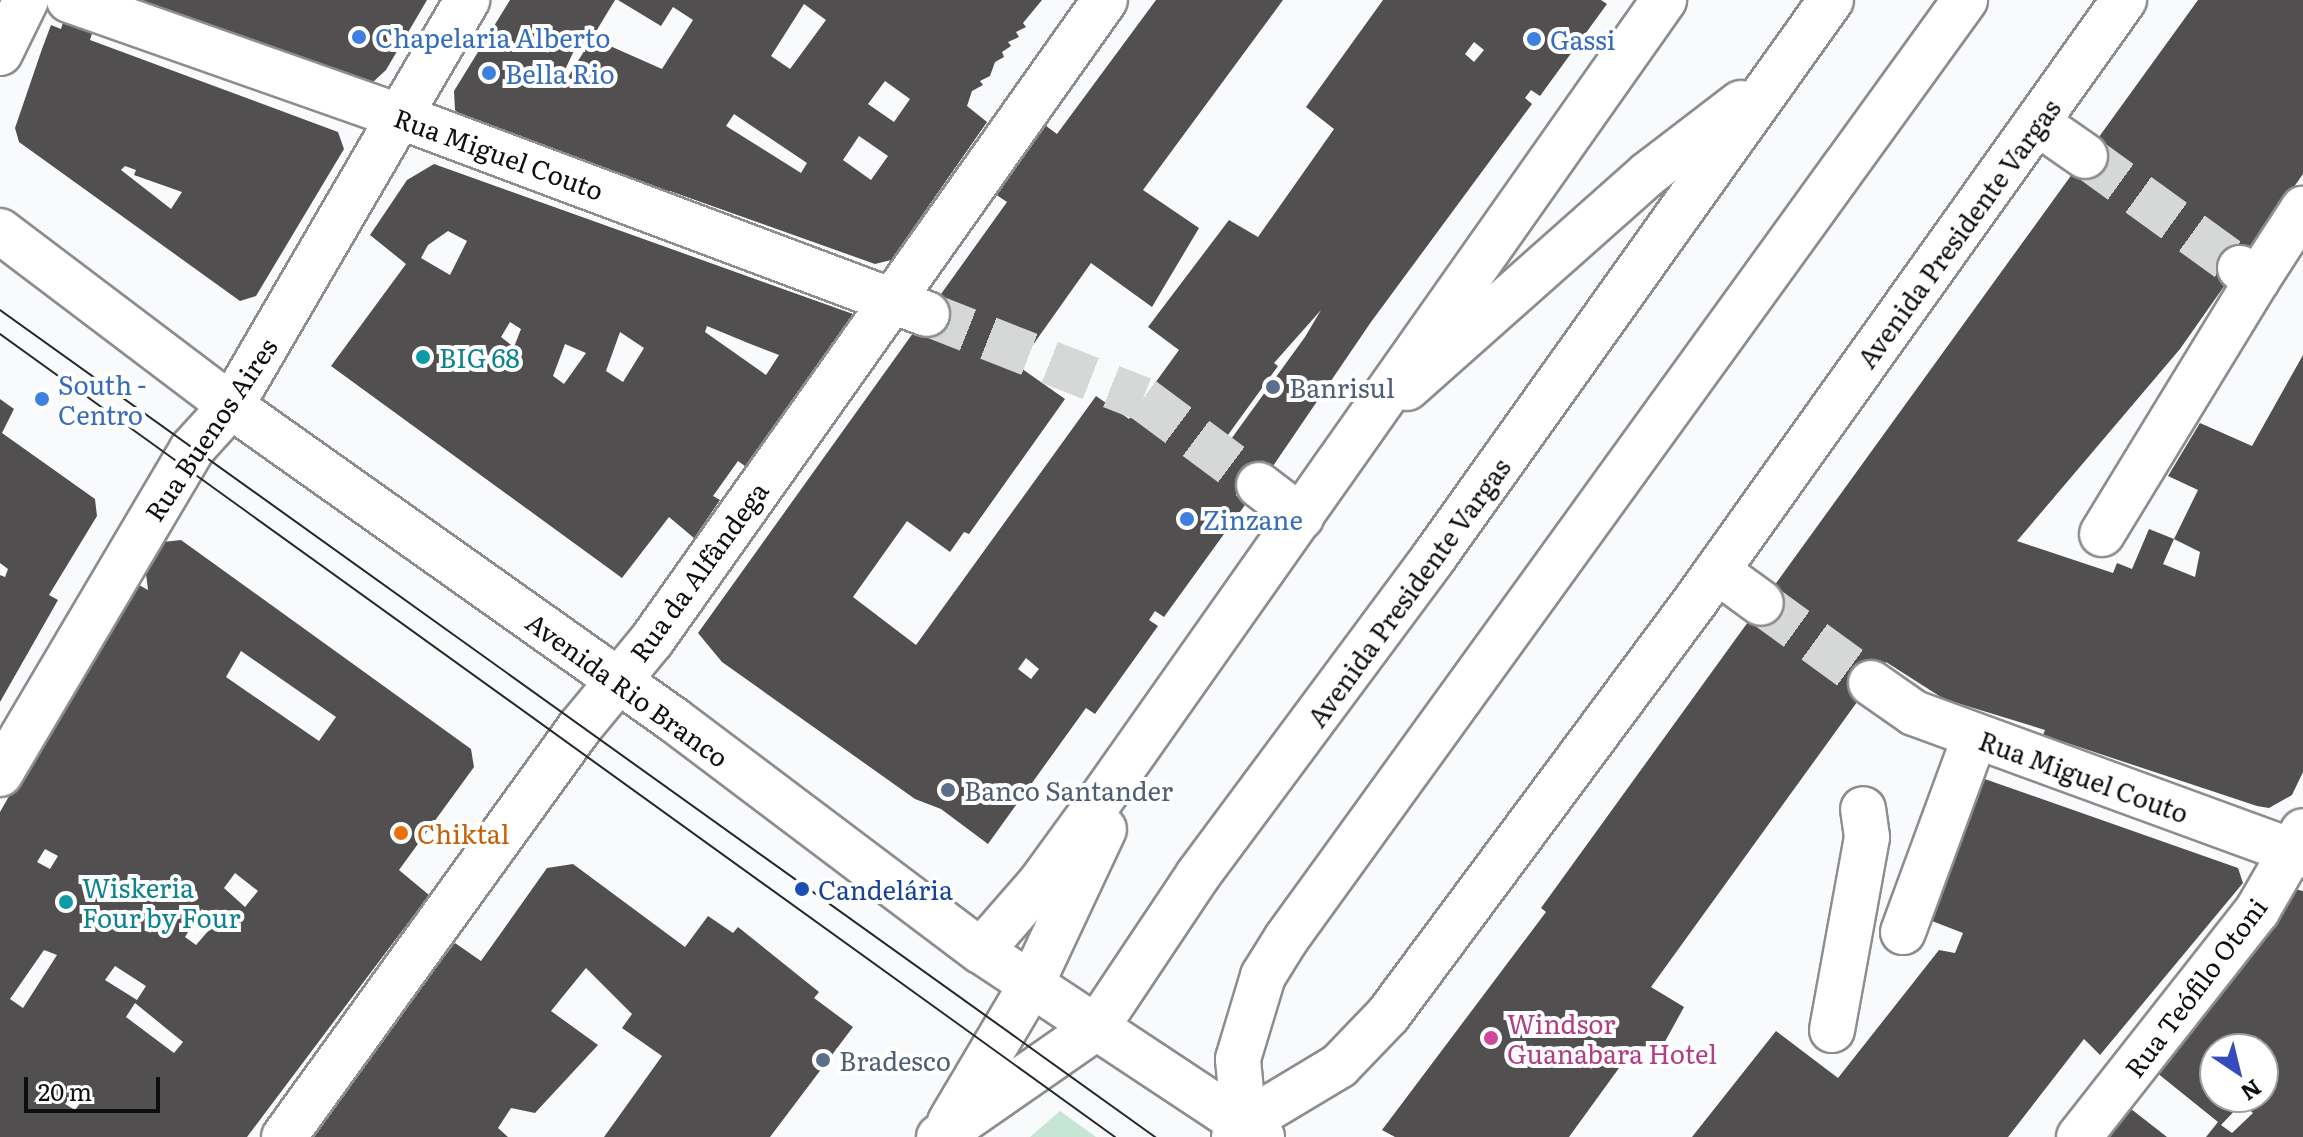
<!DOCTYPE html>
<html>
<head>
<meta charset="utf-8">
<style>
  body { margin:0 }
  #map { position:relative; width:2303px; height:1137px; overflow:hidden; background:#f9fafb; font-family:Literata,serif }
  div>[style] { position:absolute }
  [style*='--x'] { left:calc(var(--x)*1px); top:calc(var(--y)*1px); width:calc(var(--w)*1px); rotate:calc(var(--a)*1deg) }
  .green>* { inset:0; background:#c6e5d2 }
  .building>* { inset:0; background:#514f50 }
  .minor-tunnel>* { height:44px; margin-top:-22px; transform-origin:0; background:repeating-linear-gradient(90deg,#d6d7d7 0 44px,transparent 0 66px) }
  .roads { filter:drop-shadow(2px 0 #8d8d8f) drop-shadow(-2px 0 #8d8d8f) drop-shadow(0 2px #8d8d8f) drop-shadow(0 -2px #8d8d8f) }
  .minor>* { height:44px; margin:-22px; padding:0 22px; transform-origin:22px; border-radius:22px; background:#fff }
  .major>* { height:44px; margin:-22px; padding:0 22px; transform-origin:22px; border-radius:22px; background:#fff }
  .tram>* { height:2px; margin:-1px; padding:0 1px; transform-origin:1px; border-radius:1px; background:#252626 }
  .dots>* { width:22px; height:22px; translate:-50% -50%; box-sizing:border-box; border:4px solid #fff; border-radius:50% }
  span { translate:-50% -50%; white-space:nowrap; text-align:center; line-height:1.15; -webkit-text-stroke:8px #fff; paint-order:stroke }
  .shop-label { font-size:26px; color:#366cbe }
  .left { translate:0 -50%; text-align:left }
  .street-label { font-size:26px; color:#0d0e0e }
  .culture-label { font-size:26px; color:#0d838f }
  .service-label { font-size:26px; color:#4e5e75 }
  .food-label { font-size:26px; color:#c56008 }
  .transit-label { font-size:26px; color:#164399 }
  .hotel-label { font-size:26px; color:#b23c85 }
  .north { position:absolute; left:2199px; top:1033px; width:80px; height:80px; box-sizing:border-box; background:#fff; border:2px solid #9e9f9f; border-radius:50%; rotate:145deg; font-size:22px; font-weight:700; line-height:32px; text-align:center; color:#0d0e0e }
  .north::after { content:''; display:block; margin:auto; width:28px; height:36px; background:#344cbd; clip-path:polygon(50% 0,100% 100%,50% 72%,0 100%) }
  .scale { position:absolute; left:24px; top:1077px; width:136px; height:36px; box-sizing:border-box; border:4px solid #0d0e0e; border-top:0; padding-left:10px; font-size:24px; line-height:28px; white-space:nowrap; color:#0d0e0e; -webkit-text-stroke:6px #fff; paint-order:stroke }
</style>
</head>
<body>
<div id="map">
  <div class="green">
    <i style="clip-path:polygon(1060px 1111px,1096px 1137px,1030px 1137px)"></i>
  </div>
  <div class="building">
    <i style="clip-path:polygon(125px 0,427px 0,386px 70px,373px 82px,364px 82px)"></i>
    <i style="clip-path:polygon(evenodd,510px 0,615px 0,592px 38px,662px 69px,693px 20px,673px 7px,661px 26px,618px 0,1042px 0,1023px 23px,1026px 27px,1016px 32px,1019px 37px,1008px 42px,1011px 46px,1002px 52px,1004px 57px,995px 62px,990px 76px,980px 81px,983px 85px,972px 91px,967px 106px,987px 122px,891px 260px,875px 264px,670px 191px,666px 200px,613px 181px,615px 173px,463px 120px,455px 110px,454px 91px,510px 0,804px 4px,826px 20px,790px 69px,771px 56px,804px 4px,510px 0,577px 44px,586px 48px,562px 87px,558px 85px,577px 44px,510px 0,885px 81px,910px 99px,894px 122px,868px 104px,885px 81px,510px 0,734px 114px,807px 163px,801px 173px,726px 126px,734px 114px,510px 0,859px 136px,888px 156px,871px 180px,843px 160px,859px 136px)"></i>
    <i style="clip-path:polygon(evenodd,1156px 0,1283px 0,1143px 190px,1199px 228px,1152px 307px,1091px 263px,1018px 366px,1065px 399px,969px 534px,964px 532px,950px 552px,907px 521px,853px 597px,916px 645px,1096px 396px,1129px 419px,1179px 350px,1148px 327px,1229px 220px,1258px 237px,1334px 129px,1306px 107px,1383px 0,1601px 0,1607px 4px,1540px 96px,1531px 90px,1525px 98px,1532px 104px,1371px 322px,1271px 469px,1164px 617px,1155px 611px,1149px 620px,1158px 626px,1095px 714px,1086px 708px,988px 844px,941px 809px,915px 799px,722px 662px,698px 633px,1007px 202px,992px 192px,1042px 123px,1057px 134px,1156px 0,1474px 42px,1484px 50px,1474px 62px,1465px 54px,1474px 42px,1156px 0,1321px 310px,1305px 337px,1229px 442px,1225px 439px,1278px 366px,1274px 363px,1321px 310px,1156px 0,1026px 658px,1039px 669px,1031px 679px,1018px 669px,1026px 658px)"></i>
    <i style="clip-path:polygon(2198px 0,2303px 0,2303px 174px,2180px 349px,2017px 541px,2113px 573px,2117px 563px,2132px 569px,2149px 529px,2174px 539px,2163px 564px,2195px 577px,2200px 552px,2174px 539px,2198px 490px,2168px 476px,2200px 423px,2252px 446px,2303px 355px,2303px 772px,2292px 795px,2269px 808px,2257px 806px,2043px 735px,2045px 730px,1944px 699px,1886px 662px,1651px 987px,1684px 1007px,1662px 1047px,1635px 1046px,1569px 1137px,1395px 1137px,1382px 1130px,1546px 912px,1541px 908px)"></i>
    <i style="clip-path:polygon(evenodd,66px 13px,95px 24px,90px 40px,338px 132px,344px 149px,256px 296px,240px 301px,19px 142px,15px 128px,42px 49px,51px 25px,61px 29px,66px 13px,125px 166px,136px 170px,134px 175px,182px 192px,171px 209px,121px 170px,125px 166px)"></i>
    <i style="clip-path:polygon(evenodd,434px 164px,853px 314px,745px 466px,738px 461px,713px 496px,720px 500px,694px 538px,669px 517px,622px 578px,331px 366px,406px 264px,370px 235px,407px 180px,434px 164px,448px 231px,467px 241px,450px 275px,421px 258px,428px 245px,448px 231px,434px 164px,510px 322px,521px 329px,514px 347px,501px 337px,510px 322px,434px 164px,707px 326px,748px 343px,779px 355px,766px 375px,705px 332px,707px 326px,434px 164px,620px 332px,644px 348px,623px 382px,606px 371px,620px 332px,434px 164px,565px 344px,586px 353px,564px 384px,553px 376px,565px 344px)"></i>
    <i style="clip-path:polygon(0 399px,14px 409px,2px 433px,95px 499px,97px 516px,49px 595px,58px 600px,0 702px,0 575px,5px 577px,8px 569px,0 563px)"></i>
    <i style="clip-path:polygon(evenodd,181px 540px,471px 749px,474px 767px,399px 870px,429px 895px,247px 1137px,0 1137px,0 812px,132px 581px,148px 590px,146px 574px,163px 542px,181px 540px,241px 651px,336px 717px,319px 741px,226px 677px,241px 651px,181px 540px,45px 849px,58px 856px,50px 869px,37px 862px,45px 849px,181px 540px,235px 873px,258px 891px,245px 907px,224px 888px,235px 873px,181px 540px,202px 909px,216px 922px,196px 945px,185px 937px,202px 909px,181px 540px,44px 950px,57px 955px,23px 1008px,10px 999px,44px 950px,181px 540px,115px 966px,146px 986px,137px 1000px,105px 980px,115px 966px,181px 540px,135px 1003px,183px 1042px,174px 1053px,126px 1017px,135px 1003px,181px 540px,72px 1094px,81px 1102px,75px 1110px,65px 1104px,72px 1094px)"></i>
    <i style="clip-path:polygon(1979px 777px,2238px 868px,2243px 883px,2100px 1055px,2084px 1039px,2008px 1137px,1692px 1137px,1776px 1031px,1838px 1078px,1939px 950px,1955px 953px,1963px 933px,1932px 921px)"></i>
    <i style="clip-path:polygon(573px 864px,685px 947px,708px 916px,733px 933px,738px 927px,819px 992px,814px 998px,853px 1027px,770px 1137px,604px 1137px,662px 1056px,622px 1028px,632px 1014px,586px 968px,551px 1011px,598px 1045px,535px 1113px,511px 1108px,498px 1128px,508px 1137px,303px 1137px,455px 943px,481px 961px,547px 868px)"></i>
    <i style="clip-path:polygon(evenodd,2294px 889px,2303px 891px,2303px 1137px,2206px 1137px,2218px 1122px,2146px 1064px,2294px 889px,2215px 1049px,2263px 1049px,2263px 1097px,2215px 1097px,2215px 1049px,2294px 889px,2242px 1103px,2253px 1113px,2232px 1133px,2221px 1125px,2242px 1103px)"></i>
    <i style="clip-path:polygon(2117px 1098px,2167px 1137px,2085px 1137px)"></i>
  </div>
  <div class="minor-tunnel">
    <i style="--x:2085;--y:156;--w:191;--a:35.9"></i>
    <i style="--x:927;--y:314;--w:232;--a:21.5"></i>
    <i style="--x:1143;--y:399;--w:144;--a:36.6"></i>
    <i style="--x:1761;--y:603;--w:136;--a:36"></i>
  </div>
  <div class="roads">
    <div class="minor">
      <i style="--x:69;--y:0;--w:347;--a:19.4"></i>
      <i style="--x:396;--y:115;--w:567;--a:20.54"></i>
      <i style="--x:0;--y:53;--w:59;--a:-63.9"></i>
      <i style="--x:2039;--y:124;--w:56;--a:34.8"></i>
      <i style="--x:2240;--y:268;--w:21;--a:35"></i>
      <i style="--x:2257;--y:280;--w:85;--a:-57.1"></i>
      <i style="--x:1259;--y:485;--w:53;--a:37.3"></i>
      <i style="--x:2102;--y:534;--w:298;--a:-58.6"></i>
      <i style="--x:1717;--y:571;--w:54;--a:36"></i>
      <i style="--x:1871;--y:683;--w:52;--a:34.9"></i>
      <i style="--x:1914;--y:713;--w:414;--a:20.1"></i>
      <i style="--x:0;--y:774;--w:377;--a:-59.4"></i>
      <i style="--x:192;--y:449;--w:58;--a:-47.8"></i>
      <i style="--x:231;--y:406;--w:470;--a:-59.8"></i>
      <i style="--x:1903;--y:932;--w:209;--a:-69.8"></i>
      <i style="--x:1832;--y:1030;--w:196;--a:-79.7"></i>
      <i style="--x:1867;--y:837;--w:28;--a:-98"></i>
      <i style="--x:284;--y:1137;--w:506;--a:-54.17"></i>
      <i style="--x:580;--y:727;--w:113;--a:-50.4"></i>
      <i style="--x:652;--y:640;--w:784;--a:-54.71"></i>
      <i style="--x:2079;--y:1137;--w:288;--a:-51.8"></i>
      <i style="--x:2257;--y:911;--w:92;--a:-60.1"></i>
    </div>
    <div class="major">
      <i style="--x:0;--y:231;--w:290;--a:37.1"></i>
      <i style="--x:231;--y:406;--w:543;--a:35.33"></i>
      <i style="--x:674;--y:720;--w:384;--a:37"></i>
      <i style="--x:981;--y:951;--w:337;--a:33.5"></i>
      <i style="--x:1407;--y:388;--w:322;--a:-41.6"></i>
      <i style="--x:1648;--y:174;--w:117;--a:-37.4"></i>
      <i style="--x:981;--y:951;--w:91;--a:-49"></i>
      <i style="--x:1041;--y:882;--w:95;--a:-54"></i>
      <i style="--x:1097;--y:805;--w:985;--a:-54.84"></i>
      <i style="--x:950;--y:1122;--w:159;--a:-59.4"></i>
      <i style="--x:1031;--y:985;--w:172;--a:-64.9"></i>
      <i style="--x:1244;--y:1123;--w:64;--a:-95.4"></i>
      <i style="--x:1238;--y:1059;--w:87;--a:-73.2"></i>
      <i style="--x:1263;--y:976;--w:44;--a:-58.1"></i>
      <i style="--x:1286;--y:939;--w:1159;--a:-54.13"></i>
      <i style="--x:939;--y:1137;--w:191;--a:-34.8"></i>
      <i style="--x:1096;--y:1028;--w:184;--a:-56.3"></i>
      <i style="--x:1198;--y:875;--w:396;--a:-53.4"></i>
      <i style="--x:1434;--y:557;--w:684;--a:-54.52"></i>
      <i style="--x:1234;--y:1137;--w:17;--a:-54"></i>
      <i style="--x:1244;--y:1123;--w:111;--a:-31"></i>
      <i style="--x:1339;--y:1066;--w:71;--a:-46.1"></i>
      <i style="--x:1388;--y:1015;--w:513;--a:-53.4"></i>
      <i style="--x:1694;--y:603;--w:741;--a:-54.51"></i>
    </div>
  </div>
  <div class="tram">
    <i style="--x:0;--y:310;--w:1421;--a:35.6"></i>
    <i style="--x:0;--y:334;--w:1374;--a:35.76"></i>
  </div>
  <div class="dots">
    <i style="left:359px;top:37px;background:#3f7fe0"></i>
    <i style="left:1534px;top:39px;background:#3f7fe0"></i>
    <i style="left:489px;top:73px;background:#3f7fe0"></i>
    <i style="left:423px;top:357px;background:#0f9aa8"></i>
    <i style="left:1273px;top:387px;background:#5c6f8a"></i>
    <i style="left:42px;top:399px;background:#3f7fe0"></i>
    <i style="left:1187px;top:519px;background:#3f7fe0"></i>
    <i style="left:948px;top:790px;background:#5c6f8a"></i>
    <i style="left:401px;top:833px;background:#e8710a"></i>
    <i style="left:802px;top:889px;background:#1a4fb4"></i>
    <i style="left:66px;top:902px;background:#0f9aa8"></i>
    <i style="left:1491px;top:1038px;background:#d1479c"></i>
    <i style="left:823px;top:1060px;background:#5c6f8a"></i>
  </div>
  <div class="shop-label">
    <span class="left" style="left:375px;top:37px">Chapelaria Alberto</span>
    <span class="left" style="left:1550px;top:39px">Gassi</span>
    <span class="left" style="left:505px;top:73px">Bella Rio</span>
    <span class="left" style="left:58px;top:399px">South -<br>Centro</span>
    <span class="left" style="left:1203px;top:519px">Zinzane</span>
  </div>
  <div class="street-label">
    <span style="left:499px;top:153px;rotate:20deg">Rua Miguel Couto</span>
    <span style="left:1958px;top:233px;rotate:-54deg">Avenida Presidente Vargas</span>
    <span style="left:210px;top:429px;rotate:-56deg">Rua Buenos Aires</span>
    <span style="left:698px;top:571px;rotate:-54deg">Rua da Alfândega</span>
    <span style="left:1408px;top:592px;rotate:-54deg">Avenida Presidente Vargas</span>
    <span style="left:628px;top:689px;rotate:36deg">Avenida Rio Branco</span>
    <span style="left:2084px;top:776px;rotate:20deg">Rua Miguel Couto</span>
    <span style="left:2195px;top:987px;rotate:-53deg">Rua Teófilo Otoni</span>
  </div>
  <div class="culture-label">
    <span class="left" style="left:439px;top:357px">BIG 68</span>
    <span class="left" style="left:82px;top:902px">Wiskeria<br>Four by Four</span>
  </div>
  <div class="service-label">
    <span class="left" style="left:1289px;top:387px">Banrisul</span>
    <span class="left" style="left:964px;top:790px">Banco Santander</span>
    <span class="left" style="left:839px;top:1060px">Bradesco</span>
  </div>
  <div class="food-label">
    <span class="left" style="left:417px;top:833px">Chiktal</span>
  </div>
  <div class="transit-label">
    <span class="left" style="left:818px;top:889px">Candelária</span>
  </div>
  <div class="hotel-label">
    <span class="left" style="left:1507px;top:1038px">Windsor<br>Guanabara Hotel</span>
  </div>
  <div class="north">N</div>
  <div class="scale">20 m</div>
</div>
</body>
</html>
